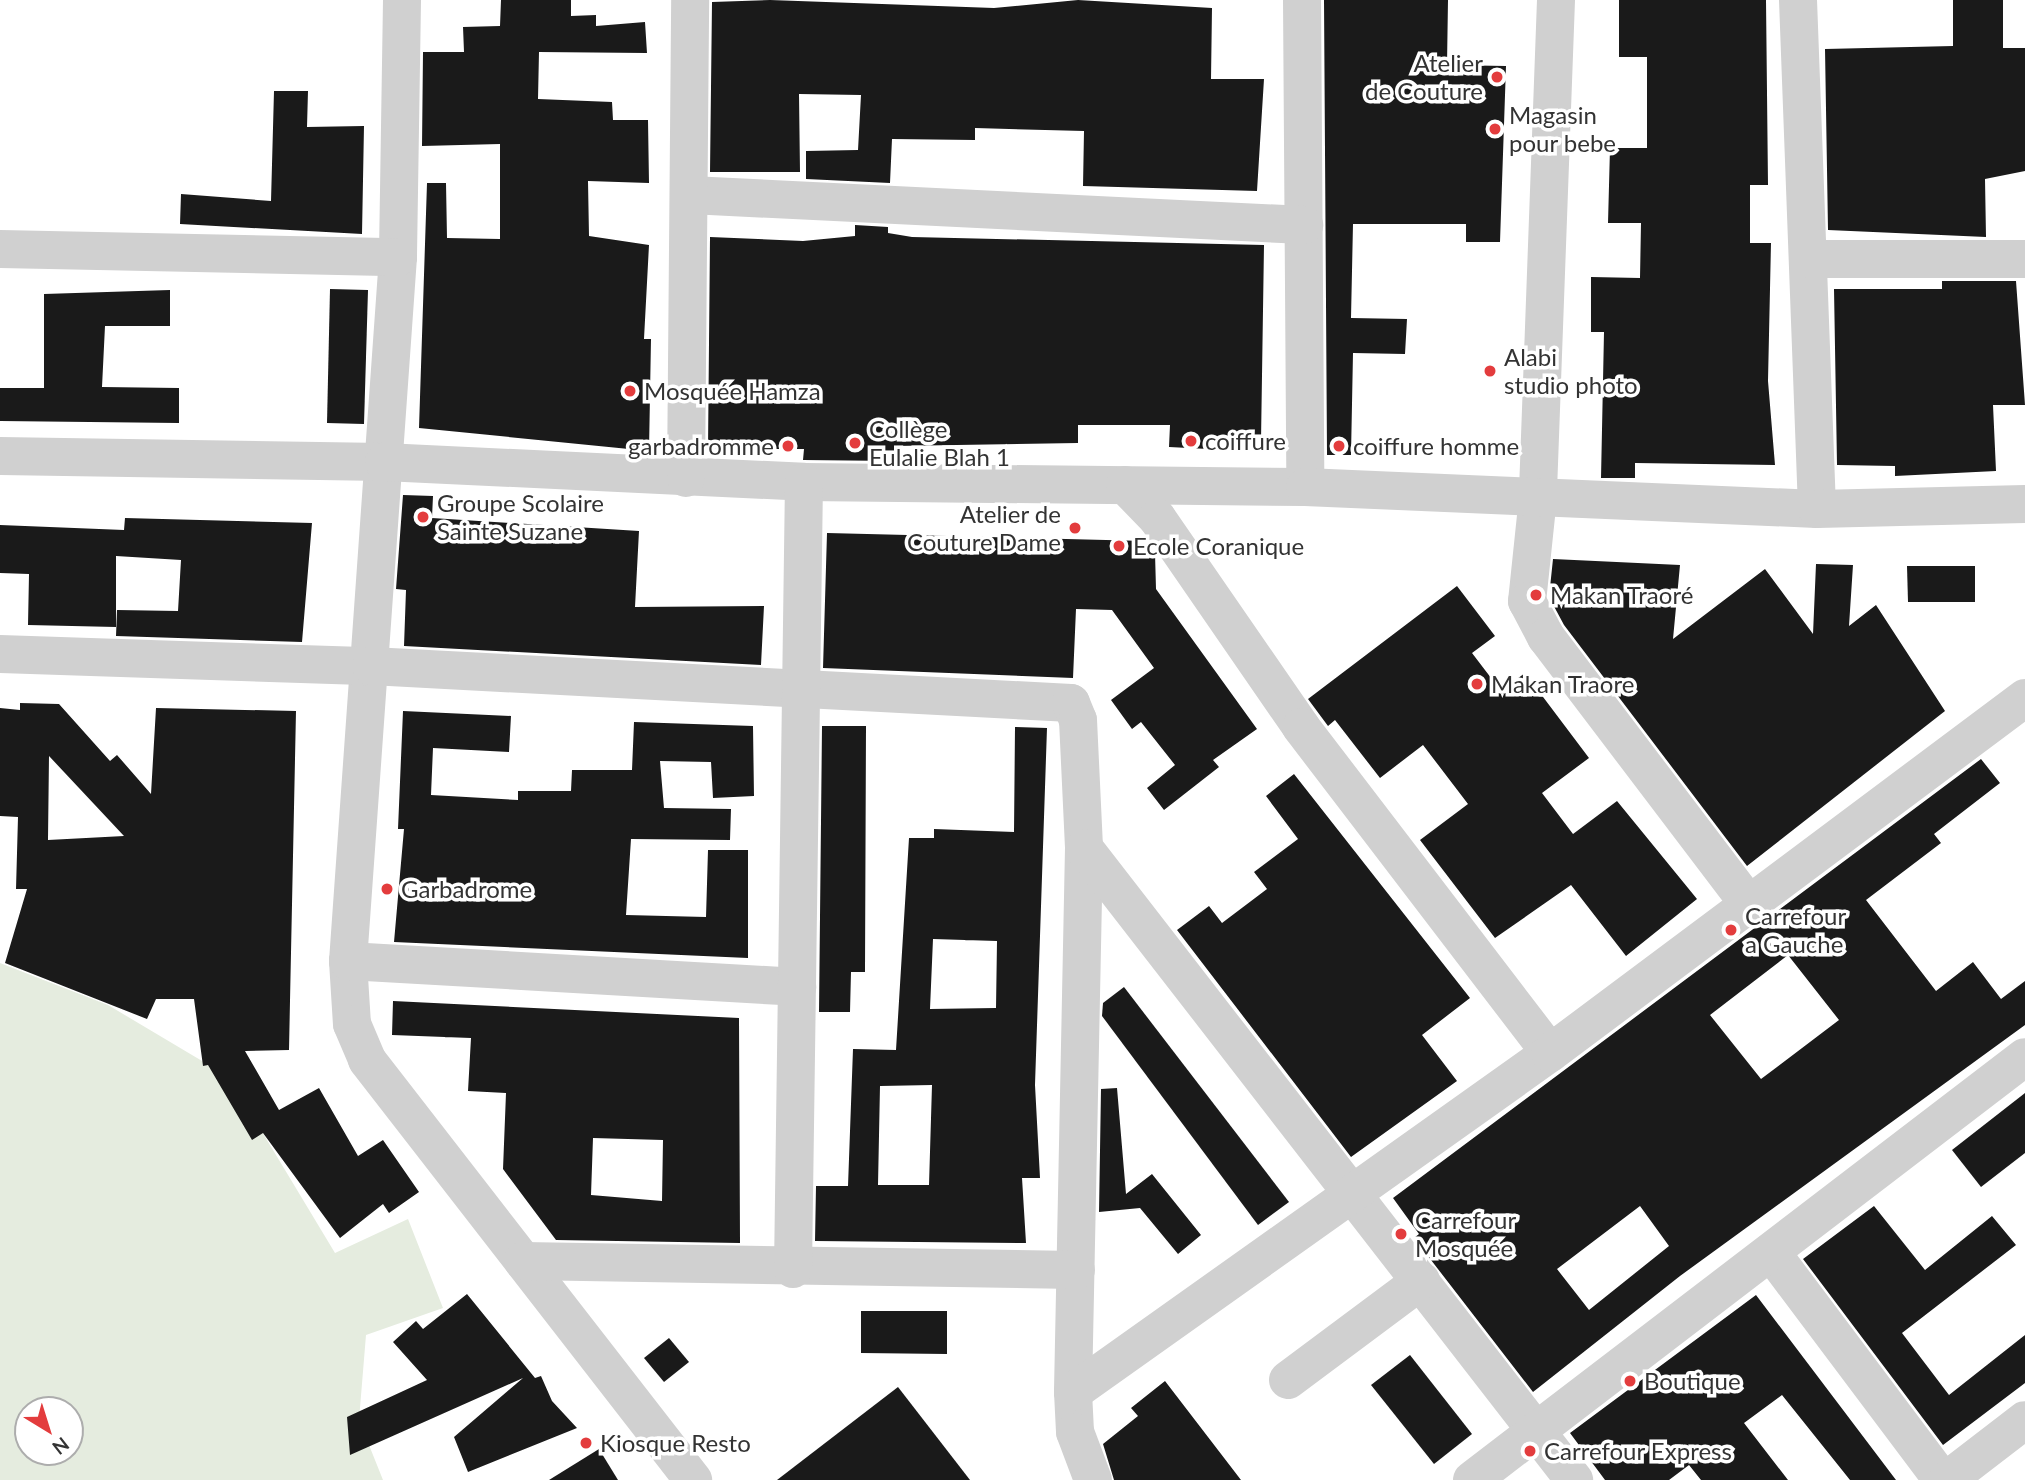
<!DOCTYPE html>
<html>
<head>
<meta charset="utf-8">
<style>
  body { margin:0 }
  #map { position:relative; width:2025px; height:1480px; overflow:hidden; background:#fff; font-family:Lato,sans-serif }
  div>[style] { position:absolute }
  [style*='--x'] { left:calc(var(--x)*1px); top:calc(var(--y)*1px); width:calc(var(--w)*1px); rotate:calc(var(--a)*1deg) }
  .green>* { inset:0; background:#e5ecdf }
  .building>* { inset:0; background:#1a1a1a }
  .minor>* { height:38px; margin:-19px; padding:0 19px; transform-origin:19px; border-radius:19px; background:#d0d0d0 }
  .dots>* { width:19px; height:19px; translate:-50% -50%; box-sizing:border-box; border:4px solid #fff; border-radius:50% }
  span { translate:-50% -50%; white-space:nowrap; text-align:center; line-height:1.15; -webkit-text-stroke:7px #fff; paint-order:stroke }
  .poi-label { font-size:24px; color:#333 }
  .right { translate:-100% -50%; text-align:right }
  .left { translate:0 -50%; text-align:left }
  .north { position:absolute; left:14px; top:1396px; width:70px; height:70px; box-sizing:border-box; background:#fff; border:2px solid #adadad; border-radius:50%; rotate:142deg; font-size:19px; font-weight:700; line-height:28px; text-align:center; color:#333 }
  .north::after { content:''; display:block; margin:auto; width:24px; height:32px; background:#e33c3d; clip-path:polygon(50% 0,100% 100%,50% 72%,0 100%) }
</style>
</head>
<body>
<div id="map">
  <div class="green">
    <i style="clip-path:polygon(evenodd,0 963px,108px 1005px,229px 1077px,335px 1253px,408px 1219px,443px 1308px,366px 1335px,359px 1420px,383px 1480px,0 1480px,0 963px,28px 1410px,70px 1410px,70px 1452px,28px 1452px,28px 1410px)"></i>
  </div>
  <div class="building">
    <i style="clip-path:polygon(501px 0,571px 0,571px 16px,596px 15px,596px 26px,645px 22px,647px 53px,539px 52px,538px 99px,612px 102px,613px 120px,648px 120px,649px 183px,588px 181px,589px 236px,649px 245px,644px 339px,651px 339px,649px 451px,419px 428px,427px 183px,446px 183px,447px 238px,500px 239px,500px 144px,422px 146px,423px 52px,464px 52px,463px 27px,500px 26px)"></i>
    <i style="clip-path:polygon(770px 0,994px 8px,1078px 0,1212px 8px,1211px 79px,1264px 79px,1257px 191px,1083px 186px,1084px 131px,975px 128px,975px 140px,892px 139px,890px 183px,806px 179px,806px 151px,858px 150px,861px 95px,799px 94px,800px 172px,710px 172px,712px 2px)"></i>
    <i style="clip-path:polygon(1324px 0,1448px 0,1447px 65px,1506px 66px,1500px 242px,1466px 242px,1466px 224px,1353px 224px,1351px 318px,1407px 319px,1405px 354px,1353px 353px,1351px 455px,1327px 455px)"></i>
    <i style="clip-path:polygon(1619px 0,1766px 0,1768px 185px,1750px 185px,1750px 243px,1771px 243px,1768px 381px,1775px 465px,1635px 463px,1635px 478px,1601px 478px,1604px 332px,1591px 332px,1591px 277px,1640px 278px,1641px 223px,1608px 223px,1610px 148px,1647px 148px,1647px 57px,1619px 57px)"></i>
    <i style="clip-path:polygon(1953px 0,2003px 0,2003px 48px,2025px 48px,2025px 171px,1985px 179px,1986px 237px,1828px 230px,1825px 49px,1953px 46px)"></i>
    <i style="clip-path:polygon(274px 91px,308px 91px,307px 127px,364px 126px,362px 234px,180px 224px,181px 194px,271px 201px)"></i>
    <i style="clip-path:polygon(855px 225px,888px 227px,888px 233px,912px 237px,1264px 245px,1261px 441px,1208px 439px,1208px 449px,1169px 447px,1170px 425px,1078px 425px,1078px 443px,895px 446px,894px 461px,803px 460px,804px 449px,708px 449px,710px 237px,803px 241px,855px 236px)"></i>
    <i style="clip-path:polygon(1942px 281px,2016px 281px,2025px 405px,1993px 405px,1996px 471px,1895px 476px,1895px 466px,1837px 465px,1834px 289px,1942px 289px)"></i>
    <i style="clip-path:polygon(330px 289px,368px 290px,364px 424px,327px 423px)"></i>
    <i style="clip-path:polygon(170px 290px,170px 326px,105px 326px,102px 387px,179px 388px,179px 423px,0 421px,0 388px,44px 388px,44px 294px)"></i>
    <i style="clip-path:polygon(403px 495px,433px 496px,432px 518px,639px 531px,635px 607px,764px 606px,761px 665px,404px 646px,406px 590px,396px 589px)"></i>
    <i style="clip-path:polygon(125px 518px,312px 523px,302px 642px,116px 636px,117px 610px,178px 611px,181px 560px,116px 556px,116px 627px,28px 625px,29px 574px,0 573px,0 525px,124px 530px)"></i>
    <i style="clip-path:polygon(827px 533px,1146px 541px,1155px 553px,1156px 589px,1257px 729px,1213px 760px,1219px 767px,1164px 810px,1147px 788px,1175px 765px,1141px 722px,1132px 729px,1111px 700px,1154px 668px,1112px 610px,1076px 609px,1073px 678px,823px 668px)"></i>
    <i style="clip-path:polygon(1553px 559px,1680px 565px,1673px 639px,1765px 569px,1813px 634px,1816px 564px,1853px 565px,1849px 626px,1876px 605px,1945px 711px,1747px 866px,1564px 625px,1549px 597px)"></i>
    <i style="clip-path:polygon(1907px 566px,1975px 566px,1975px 602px,1908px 602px)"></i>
    <i style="clip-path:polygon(1457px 586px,1495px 636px,1472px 653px,1501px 691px,1525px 673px,1589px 758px,1542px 793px,1573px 834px,1617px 801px,1697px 899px,1626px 956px,1571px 885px,1495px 938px,1420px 840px,1468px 804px,1423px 745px,1380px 778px,1335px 720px,1328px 726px,1308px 699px)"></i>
    <i style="clip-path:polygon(evenodd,20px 703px,59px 704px,110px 761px,117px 755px,151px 794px,156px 708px,296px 711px,289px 1050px,245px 1051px,279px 1110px,319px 1088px,358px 1156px,383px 1140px,419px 1192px,389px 1213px,383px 1204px,340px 1238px,263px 1133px,252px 1140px,208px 1065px,203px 1066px,194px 999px,156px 999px,147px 1019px,5px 963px,27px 889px,16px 889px,18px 817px,0 816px,0 708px,20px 710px,20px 703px,49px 756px,124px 836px,48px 840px,49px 756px)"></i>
    <i style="clip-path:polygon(403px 711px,511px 716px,509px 752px,433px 748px,431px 795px,518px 800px,518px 791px,571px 791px,572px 770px,632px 770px,634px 722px,753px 726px,754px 796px,713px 798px,711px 762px,660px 761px,664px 808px,731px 809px,730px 840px,631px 839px,626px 915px,706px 917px,708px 850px,748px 850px,748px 958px,394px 942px,404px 829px,398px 829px)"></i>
    <i style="clip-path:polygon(822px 726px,866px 726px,865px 972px,851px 972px,850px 1012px,819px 1012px)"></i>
    <i style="clip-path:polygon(evenodd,1015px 727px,1047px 728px,1035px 1085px,1040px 1178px,1022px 1178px,1026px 1243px,815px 1241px,816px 1186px,848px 1186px,853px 1049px,896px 1050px,909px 838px,934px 838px,934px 829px,1014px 832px,1015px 727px,933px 939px,997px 941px,996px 1008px,930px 1009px,933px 939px,1015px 727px,932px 1085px,929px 1185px,878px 1185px,880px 1086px,932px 1085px)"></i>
    <i style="clip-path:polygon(evenodd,1981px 759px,2000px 783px,1934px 834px,1941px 843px,1866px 900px,1936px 991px,1973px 962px,2001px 999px,2025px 981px,2025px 1025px,1680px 1276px,1533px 1392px,1414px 1238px,1419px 1234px,1393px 1198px,1981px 759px,1788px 955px,1839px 1020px,1761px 1079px,1710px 1015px,1788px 955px,1981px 759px,1640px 1206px,1669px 1246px,1589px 1310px,1557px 1269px,1640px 1206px)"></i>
    <i style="clip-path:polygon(1294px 774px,1470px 998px,1422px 1035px,1457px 1081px,1351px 1157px,1177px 930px,1209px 906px,1222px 923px,1267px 889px,1254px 872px,1298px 839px,1266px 796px)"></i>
    <i style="clip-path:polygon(1124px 987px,1289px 1202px,1258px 1225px,1102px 1016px,1103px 1003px)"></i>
    <i style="clip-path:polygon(evenodd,393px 1001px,739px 1018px,740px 1243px,556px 1240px,503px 1169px,506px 1093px,468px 1091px,471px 1038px,392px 1035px,393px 1001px,593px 1138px,663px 1140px,662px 1201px,591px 1195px,593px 1138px)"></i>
    <i style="clip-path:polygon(1117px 1088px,1126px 1194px,1152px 1174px,1201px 1235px,1178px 1254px,1140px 1208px,1099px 1212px,1101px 1089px)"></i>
    <i style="clip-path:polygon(2025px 1093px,2025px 1153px,1981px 1187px,1952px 1150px)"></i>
    <i style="clip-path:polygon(1874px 1206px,1925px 1270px,1992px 1216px,2016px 1245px,1902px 1333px,1949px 1395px,2025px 1335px,2025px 1383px,1943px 1445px,1803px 1259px)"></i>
    <i style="clip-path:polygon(467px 1294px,535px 1378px,541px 1376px,552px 1401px,577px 1428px,468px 1472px,454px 1437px,523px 1378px,350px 1455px,347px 1417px,427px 1380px,393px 1342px,416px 1321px,423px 1329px)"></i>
    <i style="clip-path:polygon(1756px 1295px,1896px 1480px,1850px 1480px,1782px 1395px,1744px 1423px,1788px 1480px,1701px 1480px,1689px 1465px,1669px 1480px,1605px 1480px,1570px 1433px)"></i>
    <i style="clip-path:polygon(861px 1311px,947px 1311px,947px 1354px,861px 1353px)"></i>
    <i style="clip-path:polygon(669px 1338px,689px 1362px,664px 1382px,644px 1358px)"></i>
    <i style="clip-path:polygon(1410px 1355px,1472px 1434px,1434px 1464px,1371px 1385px)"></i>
    <i style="clip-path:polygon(1165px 1381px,1241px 1480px,1114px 1480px,1103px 1444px,1138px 1416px,1131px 1408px)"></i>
    <i style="clip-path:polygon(898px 1387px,970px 1480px,777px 1480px)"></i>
    <i style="clip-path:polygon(599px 1449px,618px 1480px,549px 1480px)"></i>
  </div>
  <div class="minor">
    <i style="--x:402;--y:0;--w:257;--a:90.9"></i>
    <i style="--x:398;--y:257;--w:706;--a:94.06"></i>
    <i style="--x:348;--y:961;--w:63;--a:86.4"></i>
    <i style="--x:352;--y:1024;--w:39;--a:67"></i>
    <i style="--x:367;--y:1060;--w:532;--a:52.18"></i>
    <i style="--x:1302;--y:0;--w:487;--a:89.6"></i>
    <i style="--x:1556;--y:0;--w:497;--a:92.1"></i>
    <i style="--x:1538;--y:497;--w:105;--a:96"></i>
    <i style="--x:1527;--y:601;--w:41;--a:62.2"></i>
    <i style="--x:1546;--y:637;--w:334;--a:52.8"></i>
    <i style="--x:1798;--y:0;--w:509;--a:87.86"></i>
    <i style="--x:690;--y:195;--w:615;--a:2.8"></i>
    <i style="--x:0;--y:249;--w:398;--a:1.2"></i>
    <i style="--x:1808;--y:259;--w:217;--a:0"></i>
    <i style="--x:0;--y:456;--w:384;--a:0.9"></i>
    <i style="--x:384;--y:462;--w:420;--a:2.7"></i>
    <i style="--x:804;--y:482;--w:501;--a:0.57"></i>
    <i style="--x:1305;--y:487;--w:512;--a:2.46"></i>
    <i style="--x:1817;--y:509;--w:208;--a:-1.4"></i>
    <i style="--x:686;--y:478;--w:478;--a:-89.5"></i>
    <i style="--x:1125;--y:485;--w:46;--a:45.9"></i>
    <i style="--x:1157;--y:518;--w:254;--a:55.4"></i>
    <i style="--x:1301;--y:727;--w:410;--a:52.6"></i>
    <i style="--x:0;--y:654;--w:371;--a:1.9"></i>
    <i style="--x:371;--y:666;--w:701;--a:3.03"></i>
    <i style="--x:1071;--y:703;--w:18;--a:68"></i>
    <i style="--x:1078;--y:720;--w:128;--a:87.3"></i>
    <i style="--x:1084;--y:848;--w:544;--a:91.16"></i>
    <i style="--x:1073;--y:1392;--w:40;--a:87.1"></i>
    <i style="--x:1075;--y:1432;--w:51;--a:69.4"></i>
    <i style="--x:1084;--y:848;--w:800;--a:52.21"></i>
    <i style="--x:348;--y:961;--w:450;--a:3.3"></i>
    <i style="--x:1771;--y:1252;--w:285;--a:53.1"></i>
    <i style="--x:523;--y:1261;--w:553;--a:0.93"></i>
    <i style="--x:793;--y:1269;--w:787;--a:-89.2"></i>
    <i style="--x:1288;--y:1380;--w:166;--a:-36.7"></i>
    <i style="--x:1073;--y:1392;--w:585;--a:-35.4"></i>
    <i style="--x:1550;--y:1053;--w:593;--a:-36.77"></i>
    <i style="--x:1472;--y:1480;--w:696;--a:-37.41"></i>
    <i style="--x:1947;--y:1480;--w:98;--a:-37.6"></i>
  </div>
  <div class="dots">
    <i style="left:1497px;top:77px;background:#e33c3d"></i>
    <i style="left:1495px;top:129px;background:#e33c3d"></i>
    <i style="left:1490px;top:371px;background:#e33c3d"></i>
    <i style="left:630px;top:391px;background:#e33c3d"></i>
    <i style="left:1191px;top:441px;background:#e33c3d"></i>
    <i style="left:855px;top:443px;background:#e33c3d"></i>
    <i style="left:788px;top:446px;background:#e33c3d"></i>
    <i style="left:1339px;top:446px;background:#e33c3d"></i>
    <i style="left:423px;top:517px;background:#e33c3d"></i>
    <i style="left:1075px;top:528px;background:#e33c3d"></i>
    <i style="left:1119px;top:546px;background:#e33c3d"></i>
    <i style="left:1536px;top:595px;background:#e33c3d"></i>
    <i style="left:1477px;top:684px;background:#e33c3d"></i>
    <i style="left:387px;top:889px;background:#e33c3d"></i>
    <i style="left:1731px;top:930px;background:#e33c3d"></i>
    <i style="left:1401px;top:1234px;background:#e33c3d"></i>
    <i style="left:1630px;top:1381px;background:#e33c3d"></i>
    <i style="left:586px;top:1443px;background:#e33c3d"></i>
    <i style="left:1530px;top:1451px;background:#e33c3d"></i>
  </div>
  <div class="poi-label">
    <span class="right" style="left:1483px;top:77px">Atelier<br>de Couture</span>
    <span class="left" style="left:1509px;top:129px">Magasin<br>pour bebe</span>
    <span class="left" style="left:1504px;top:371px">Alabi<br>studio photo</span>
    <span class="left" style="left:644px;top:391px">Mosquée Hamza</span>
    <span class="left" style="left:869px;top:443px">Collège<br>Eulalie Blah 1</span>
    <span class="left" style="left:1205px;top:441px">coiffure</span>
    <span class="right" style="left:774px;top:446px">garbadromme</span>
    <span class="left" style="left:1353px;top:446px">coiffure homme</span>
    <span class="left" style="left:437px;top:517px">Groupe Scolaire<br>Sainte Suzane</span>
    <span class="right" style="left:1061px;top:528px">Atelier de<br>Couture Dame</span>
    <span class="left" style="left:1133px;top:546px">Ecole Coranique</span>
    <span class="left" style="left:1550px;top:595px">Makan Traoré</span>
    <span class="left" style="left:1491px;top:684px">Makan Traore</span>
    <span class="left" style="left:401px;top:889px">Garbadrome</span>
    <span class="left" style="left:1745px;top:930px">Carrefour<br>a Gauche</span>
    <span class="left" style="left:1415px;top:1234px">Carrefour<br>Mosquée</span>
    <span class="left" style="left:1644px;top:1381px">Boutique</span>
    <span class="left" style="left:600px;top:1443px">Kiosque Resto</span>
    <span class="left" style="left:1544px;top:1451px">Carrefour Express</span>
  </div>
  <div class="north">N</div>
</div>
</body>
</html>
